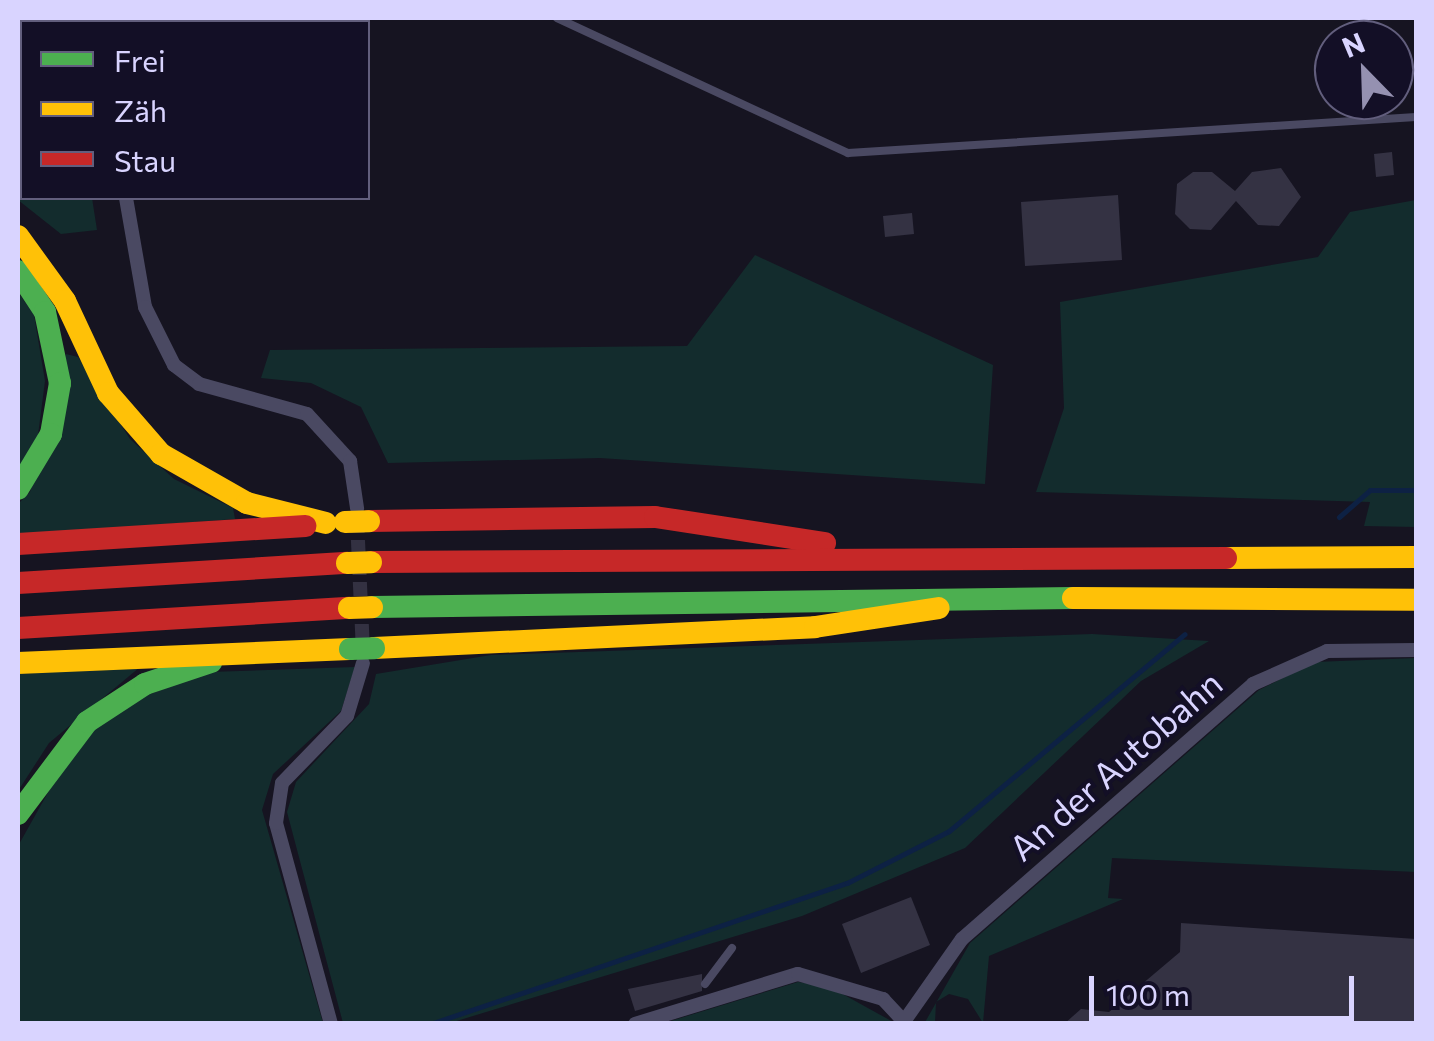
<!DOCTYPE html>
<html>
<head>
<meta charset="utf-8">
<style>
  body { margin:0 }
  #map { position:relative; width:1434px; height:1041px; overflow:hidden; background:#161421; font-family:Commissioner,sans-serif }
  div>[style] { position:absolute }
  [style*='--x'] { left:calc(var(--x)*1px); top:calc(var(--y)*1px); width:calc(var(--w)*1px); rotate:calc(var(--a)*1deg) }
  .green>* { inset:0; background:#132c2d }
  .stream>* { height:5px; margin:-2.5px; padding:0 2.5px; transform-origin:2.5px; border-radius:2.5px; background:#0d2144 }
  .building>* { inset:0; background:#343243 }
  .street-tunnel>* { height:14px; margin-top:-7px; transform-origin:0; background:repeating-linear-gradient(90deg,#333142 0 14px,transparent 0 21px) }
  .lane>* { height:8px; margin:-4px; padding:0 4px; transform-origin:4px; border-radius:4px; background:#4a4962 }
  .street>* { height:14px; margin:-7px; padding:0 7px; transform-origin:7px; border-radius:7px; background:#4a4962 }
  .fast>* { height:22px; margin:-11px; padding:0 11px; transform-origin:11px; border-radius:11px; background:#4caf50 }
  .slow>* { height:22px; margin:-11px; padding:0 11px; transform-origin:11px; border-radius:11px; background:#ffc107 }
  .jam>* { height:22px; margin:-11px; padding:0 11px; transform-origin:11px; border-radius:11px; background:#c62828 }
  .fast-bridge>* { height:22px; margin:-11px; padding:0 11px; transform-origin:11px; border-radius:11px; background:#4caf50 }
  .slow-bridge>* { height:22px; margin:-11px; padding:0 11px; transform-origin:11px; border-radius:11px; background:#ffc107 }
  span { translate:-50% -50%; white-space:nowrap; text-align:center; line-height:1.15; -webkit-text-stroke:8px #130f26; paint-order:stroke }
  .street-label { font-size:35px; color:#d9d4ff }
  .frame { position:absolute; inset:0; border:20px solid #d9d4ff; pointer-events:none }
  .legend { position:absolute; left:20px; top:20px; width:350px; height:180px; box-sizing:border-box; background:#130f26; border:2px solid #625e7d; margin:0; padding:12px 18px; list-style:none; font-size:30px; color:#d9d4ff }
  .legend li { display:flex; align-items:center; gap:20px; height:50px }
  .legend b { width:50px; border:2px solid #625e7d }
  .north { position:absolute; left:1314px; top:20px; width:100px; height:100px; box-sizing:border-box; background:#130f26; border:2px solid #625e7d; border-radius:50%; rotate:337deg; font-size:28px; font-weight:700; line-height:40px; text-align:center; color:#d9d4ff }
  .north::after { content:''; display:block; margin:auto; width:35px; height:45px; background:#9591b1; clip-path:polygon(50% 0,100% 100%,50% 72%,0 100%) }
  .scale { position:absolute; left:1089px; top:976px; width:265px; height:45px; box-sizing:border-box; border:5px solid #d9d4ff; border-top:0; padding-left:12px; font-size:30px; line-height:35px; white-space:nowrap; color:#d9d4ff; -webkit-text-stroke:8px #130f26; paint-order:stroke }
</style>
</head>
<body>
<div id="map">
  <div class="green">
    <i style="clip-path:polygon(18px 18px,73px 22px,22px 22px,22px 198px,92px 198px,97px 230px,61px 234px,18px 200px)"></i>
    <i style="clip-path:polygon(1416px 200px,1416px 527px,1364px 526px,1370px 502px,1036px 492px,1064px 408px,1060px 302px,1318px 257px,1350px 212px)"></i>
    <i style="clip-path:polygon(755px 255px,993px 365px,985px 484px,600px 458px,388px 463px,361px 407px,311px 383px,261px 378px,270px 350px,687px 346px)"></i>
    <i style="clip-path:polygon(18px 292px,34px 315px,45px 381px,38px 435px,18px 469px)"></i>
    <i style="clip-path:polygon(66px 354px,78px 357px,130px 439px,174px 479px,233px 508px,235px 519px,18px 535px,18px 504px,30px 492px)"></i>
    <i style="clip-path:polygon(1092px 634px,1209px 641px,1141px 681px,965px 848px,802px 916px,450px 1023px,343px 1023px,287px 812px,296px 782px,369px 704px,376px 674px,491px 655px)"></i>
    <i style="clip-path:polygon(1416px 658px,1416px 872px,1112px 858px,1108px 898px,1123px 899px,989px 956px,983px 1023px,968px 999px,949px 994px,936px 1002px,935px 1023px,924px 1024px,970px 943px,1259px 690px,1315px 662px)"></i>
    <i style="clip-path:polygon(140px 667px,49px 743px,18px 791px,18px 674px)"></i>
    <i style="clip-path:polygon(355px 667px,341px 711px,273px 774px,262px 810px,323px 1023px,18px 1024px,18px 846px,78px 739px,129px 702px,209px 672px)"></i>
    <i style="clip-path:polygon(798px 982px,828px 986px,895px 1023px,661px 1024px)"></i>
  </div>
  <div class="stream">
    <i style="--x:1339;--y:517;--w:41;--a:-41.1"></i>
    <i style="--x:1370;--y:490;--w:46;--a:0"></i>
    <i style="--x:430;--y:1024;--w:440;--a:-18.7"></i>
    <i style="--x:847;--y:883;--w:114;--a:-27"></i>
    <i style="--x:949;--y:831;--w:307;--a:-39.9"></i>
  </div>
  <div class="building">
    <i style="clip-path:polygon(1392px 152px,1394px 175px,1376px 177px,1374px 154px)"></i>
    <i style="clip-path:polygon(1281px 168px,1301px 197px,1279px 226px,1258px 225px,1236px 201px,1211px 230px,1190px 229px,1175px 214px,1177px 184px,1193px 172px,1212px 172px,1235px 191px,1252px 172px)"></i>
    <i style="clip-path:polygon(1118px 195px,1122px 260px,1025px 266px,1021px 202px)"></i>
    <i style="clip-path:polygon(912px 213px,914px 234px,885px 237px,883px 216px)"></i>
    <i style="clip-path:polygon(911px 897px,930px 945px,861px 973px,842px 924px)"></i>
    <i style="clip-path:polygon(1181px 923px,1416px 939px,1416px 1024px,1064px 1024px,1081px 1009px,1109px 1012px,1180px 952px)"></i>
    <i style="clip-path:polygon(702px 974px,702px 991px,635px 1011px,628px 989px)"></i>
  </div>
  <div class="street-tunnel">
    <i style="--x:357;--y:519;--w:133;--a:87.4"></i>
  </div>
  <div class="lane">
    <i style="--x:557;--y:18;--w:321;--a:24.9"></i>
    <i style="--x:848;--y:153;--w:569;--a:-3.63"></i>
    <i style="--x:705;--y:984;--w:45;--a:-53.1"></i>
  </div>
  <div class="street">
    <i style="--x:99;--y:18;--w:4;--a:90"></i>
    <i style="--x:126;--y:198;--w:111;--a:80.1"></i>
    <i style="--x:145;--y:307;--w:65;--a:63.4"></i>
    <i style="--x:174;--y:365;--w:31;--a:37"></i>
    <i style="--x:199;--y:384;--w:112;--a:15.5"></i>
    <i style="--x:307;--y:414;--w:64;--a:47.5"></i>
    <i style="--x:350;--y:461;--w:48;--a:81.5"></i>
    <i style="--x:905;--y:1020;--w:99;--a:-54.9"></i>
    <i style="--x:962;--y:939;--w:387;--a:-41.2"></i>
    <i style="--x:1253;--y:684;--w:81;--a:-24"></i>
    <i style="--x:1327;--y:651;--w:89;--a:-0.6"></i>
    <i style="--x:331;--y:1024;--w:208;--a:-105.3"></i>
    <i style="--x:276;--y:823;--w:40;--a:-81.5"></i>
    <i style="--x:282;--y:783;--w:93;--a:-45.9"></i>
    <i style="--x:347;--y:716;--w:55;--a:-73.2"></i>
    <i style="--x:635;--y:1024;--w:170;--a:-17.1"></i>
    <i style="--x:798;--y:974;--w:89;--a:16.4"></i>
    <i style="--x:883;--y:999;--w:34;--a:47"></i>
  </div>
  <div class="fast">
    <i style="--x:18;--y:271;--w:49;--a:56.6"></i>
    <i style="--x:45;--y:312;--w:73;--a:78.1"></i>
    <i style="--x:60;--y:383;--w:52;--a:100"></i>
    <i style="--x:51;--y:434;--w:64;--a:121"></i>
    <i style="--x:372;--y:607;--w:701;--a:-0.74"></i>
    <i style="--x:18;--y:814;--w:115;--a:-53.1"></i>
    <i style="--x:87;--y:722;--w:69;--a:-33.2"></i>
    <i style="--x:145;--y:684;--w:70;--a:-18.4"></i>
  </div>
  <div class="slow">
    <i style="--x:18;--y:236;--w:80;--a:54.1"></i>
    <i style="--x:65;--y:301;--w:102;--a:64.9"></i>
    <i style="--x:108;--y:393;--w:81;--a:49"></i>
    <i style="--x:161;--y:454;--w:99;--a:29.7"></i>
    <i style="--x:247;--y:503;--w:81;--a:14.2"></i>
    <i style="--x:1226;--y:558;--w:190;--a:-0.3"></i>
    <i style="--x:1073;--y:598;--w:343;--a:0.3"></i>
    <i style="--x:374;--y:648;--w:441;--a:-2.7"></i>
    <i style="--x:815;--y:627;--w:125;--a:-8.7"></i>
    <i style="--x:18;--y:663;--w:332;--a:-2.4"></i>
  </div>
  <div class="jam">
    <i style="--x:369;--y:521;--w:286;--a:-0.8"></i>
    <i style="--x:655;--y:517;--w:172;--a:8.7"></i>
    <i style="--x:18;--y:544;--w:288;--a:-3.6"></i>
    <i style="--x:371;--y:562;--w:855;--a:-0.27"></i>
    <i style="--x:18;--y:583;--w:330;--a:-3.5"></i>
    <i style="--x:18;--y:628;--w:332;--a:-3.5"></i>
  </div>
  <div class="fast-bridge">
    <i style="--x:350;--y:649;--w:24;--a:-2"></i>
  </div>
  <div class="slow-bridge">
    <i style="--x:345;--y:522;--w:24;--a:-2"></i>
    <i style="--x:347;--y:563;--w:24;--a:-2"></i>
    <i style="--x:349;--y:608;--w:23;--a:-2"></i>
  </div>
  <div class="street-label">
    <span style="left:1115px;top:765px;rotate:-41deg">An der Autobahn</span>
  </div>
  <div class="frame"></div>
  <ul class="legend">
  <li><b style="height:12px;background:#4caf50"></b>Frei</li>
  <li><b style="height:12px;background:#ffc107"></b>Zäh</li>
  <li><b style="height:12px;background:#c62828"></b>Stau</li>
  </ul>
  <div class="north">N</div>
  <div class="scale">100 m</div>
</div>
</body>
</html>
